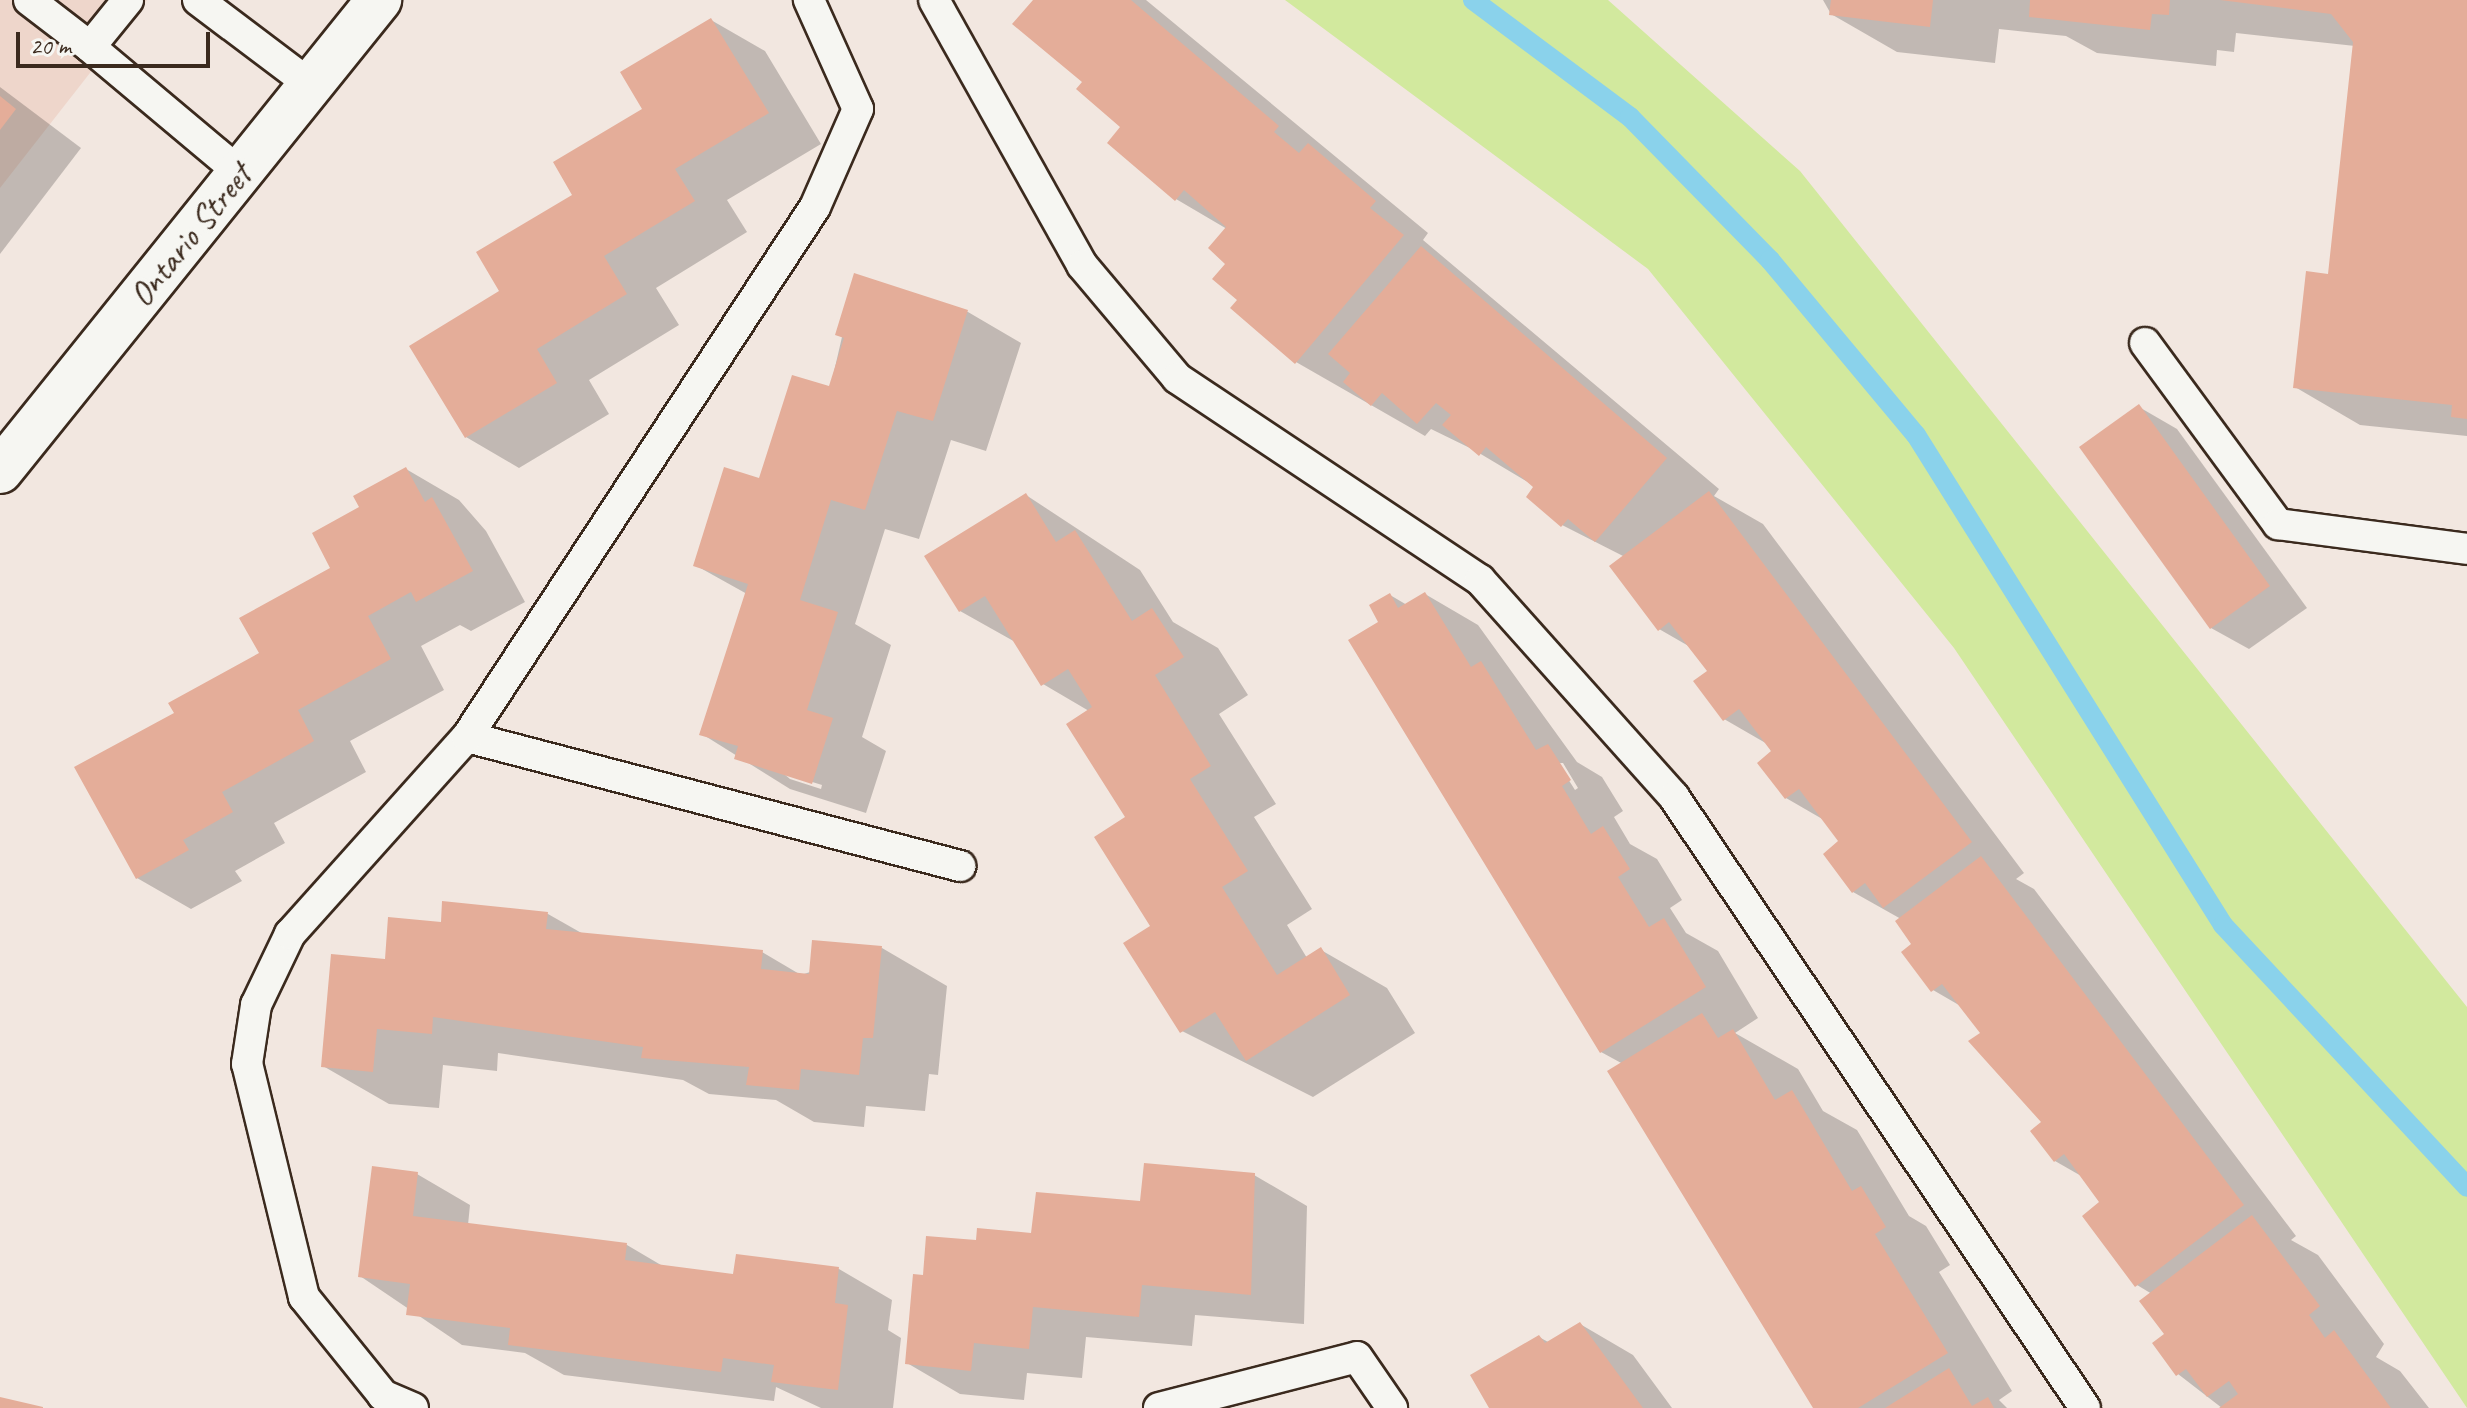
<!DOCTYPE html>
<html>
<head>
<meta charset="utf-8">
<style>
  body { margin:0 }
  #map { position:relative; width:2467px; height:1408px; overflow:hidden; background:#f2e7e0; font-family:Caveat,sans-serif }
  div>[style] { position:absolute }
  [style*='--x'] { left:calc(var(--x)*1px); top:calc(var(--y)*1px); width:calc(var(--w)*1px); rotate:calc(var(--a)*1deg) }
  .built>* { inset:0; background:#eed6cb }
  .green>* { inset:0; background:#d2e99e }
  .shadow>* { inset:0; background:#0003 }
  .stream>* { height:20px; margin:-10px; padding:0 10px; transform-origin:10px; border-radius:10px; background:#8ad2eb }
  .building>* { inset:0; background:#e4ad99 }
  .roads { filter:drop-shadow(2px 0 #3b2a1e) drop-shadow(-2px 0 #3b2a1e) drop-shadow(0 2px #3b2a1e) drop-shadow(0 -2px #3b2a1e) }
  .lane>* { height:30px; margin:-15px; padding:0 15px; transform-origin:15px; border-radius:15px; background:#f6f6f2 }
  .secondary>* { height:44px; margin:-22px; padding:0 22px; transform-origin:22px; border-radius:22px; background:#f6f6f2 }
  span { translate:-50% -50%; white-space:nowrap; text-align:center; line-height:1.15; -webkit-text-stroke:8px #f6f6f2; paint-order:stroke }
  .street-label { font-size:34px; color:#3b2a1e }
  .scale { position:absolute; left:16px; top:32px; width:194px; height:36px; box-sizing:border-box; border:4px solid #3b2a1e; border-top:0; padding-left:10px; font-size:24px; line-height:28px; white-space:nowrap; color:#3b2a1e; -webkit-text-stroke:6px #f6f6f2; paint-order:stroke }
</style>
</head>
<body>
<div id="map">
  <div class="built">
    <i style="clip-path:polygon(0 0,147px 0,0 188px)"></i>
  </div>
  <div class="green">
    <i style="clip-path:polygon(1285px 0,1608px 0,1800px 171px,2467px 1007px,2467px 1408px,1954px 648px,1648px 269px)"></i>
  </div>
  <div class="shadow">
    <i style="clip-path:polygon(1035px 0,1146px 0,1428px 233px,1423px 240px,1719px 489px,1714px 496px,1763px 524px,2024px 873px,2016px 879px,2034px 889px,2296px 1236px,2291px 1240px,2318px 1255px,2384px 1344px,2376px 1357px,2400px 1371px,2429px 1408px,2222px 1408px,2178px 1374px,2152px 1294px,2137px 1285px,2102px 1203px,2083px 1177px,2055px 1161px,2044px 1123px,1964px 1008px,1933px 990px,1901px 919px,1853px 892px,1841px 842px,1824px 820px,1786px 798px,1769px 745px,1724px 719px,1710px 671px,1692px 648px,1659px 629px,1625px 557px,1562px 525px,1536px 487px,1474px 450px,1431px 429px,1425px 436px,1296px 362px,1227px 263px,1227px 229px,1176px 199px,1110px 143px,1123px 127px,1085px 82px)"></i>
    <i style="clip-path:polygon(1823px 0,2467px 0,2467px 436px,2360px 425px,2295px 387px,2329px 276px,2355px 46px,2236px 33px,2234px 52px,2217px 50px,2216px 66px,2097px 53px,2066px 36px,1999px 29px,1995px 63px,1897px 52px,1831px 14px)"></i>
    <i style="clip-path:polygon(711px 20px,765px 51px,821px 144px,727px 200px,747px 232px,656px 288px,679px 325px,589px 380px,609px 414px,519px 468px,466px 437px,502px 292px)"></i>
    <i style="clip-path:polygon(0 87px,81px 148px,0 254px)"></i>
    <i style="clip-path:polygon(evenodd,856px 276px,968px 312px,1021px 343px,986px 451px,951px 440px,919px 539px,885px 529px,855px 624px,891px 645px,862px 737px,886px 751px,866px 813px,790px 789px,702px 734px,747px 594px,695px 565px,830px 389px,856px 276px,783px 773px,822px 785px,821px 789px,790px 779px,783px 773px)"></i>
    <i style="clip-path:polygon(2139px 407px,2177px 429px,2307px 608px,2249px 649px,2211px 628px)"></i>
    <i style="clip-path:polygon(406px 469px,459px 500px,486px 531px,525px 602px,471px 631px,460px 625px,421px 646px,444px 690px,350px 741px,366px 772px,274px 823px,285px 843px,235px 871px,242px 881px,191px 909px,137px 878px,176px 714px,261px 654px,333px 569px,362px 508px)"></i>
    <i style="clip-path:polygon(1026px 495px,1140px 570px,1173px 622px,1218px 648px,1248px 695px,1219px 714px,1276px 804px,1254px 817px,1312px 909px,1287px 925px,1307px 958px,1321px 950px,1387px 988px,1415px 1033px,1313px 1097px,1182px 1031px,1127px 818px,1089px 711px,1043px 684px,1017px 643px,960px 611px)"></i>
    <i style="clip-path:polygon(evenodd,1425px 594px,1478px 625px,1577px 762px,1602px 777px,1623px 811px,1614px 817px,1630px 844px,1657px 859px,1682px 900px,1670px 908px,1686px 933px,1718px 951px,1758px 1018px,1735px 1033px,1798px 1069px,1823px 1111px,1857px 1130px,1909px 1216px,1926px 1226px,1950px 1265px,1939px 1272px,2012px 1391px,1999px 1400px,2007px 1408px,1816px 1408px,1623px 1064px,1601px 1052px,1381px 623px,1390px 595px,1407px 605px,1425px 594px,1558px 763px,1563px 763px,1578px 788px,1575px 790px,1558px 763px)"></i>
    <i style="clip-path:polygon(444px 903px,548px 914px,585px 935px,762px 952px,801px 975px,882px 948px,947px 986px,938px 1075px,929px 1074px,925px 1111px,866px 1106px,864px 1127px,814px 1122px,776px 1100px,709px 1094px,683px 1080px,498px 1053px,497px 1071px,443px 1065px,439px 1108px,389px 1104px,323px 1066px,386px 961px,442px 924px)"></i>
    <i style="clip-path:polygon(417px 1174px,470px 1205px,468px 1225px,627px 1245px,666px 1268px,735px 1276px,839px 1269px,892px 1300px,888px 1330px,901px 1338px,893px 1408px,821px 1408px,776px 1387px,774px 1401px,564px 1375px,525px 1353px,462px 1345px,360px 1276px)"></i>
    <i style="clip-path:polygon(1254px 1175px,1307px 1206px,1304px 1324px,1195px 1315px,1192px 1346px,1086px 1337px,1082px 1378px,1027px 1373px,1024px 1400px,960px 1394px,907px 1363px,925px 1277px,977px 1242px,1033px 1236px)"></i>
    <i style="clip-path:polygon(1580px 1324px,1633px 1355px,1672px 1408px,1491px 1408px,1539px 1337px,1550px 1343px)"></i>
  </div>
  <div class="stream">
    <i style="--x:1473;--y:0;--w:196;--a:36.7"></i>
    <i style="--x:1630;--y:117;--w:200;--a:45.6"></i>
    <i style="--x:1770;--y:260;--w:228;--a:50.2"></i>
    <i style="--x:1916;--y:435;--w:578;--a:57.93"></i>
    <i style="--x:2223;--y:925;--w:358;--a:47"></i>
  </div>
  <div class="building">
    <i style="clip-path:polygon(1033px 0,1131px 0,1279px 126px,1274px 132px,1299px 153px,1308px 143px,1376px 201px,1370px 208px,1404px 235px,1295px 364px,1230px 308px,1237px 300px,1212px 279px,1225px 264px,1208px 248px,1226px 227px,1184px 190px,1175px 201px,1107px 143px,1120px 127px,1076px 89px,1082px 82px,1012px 24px)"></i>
    <i style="clip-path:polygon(1831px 0,1933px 0,1930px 27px,1829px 15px)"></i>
    <i style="clip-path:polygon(2030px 0,2170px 0,2169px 15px,2152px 14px,2150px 30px,2029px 17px)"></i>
    <i style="clip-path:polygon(2220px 0,2467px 0,2467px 419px,2451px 417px,2452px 405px,2293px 388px,2306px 271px,2328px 274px,2353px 42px,2331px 14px)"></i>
    <i style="clip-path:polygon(711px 18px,769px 113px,675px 169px,695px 201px,604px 256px,627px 294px,537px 349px,557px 383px,465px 438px,409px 346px,499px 291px,476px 252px,572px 195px,553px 162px,642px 109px,620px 72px)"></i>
    <i style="clip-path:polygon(0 96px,16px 109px,0 130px)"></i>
    <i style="clip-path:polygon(1421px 246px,1667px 458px,1595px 542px,1568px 519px,1561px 527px,1526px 497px,1533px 487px,1486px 447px,1479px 456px,1442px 425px,1451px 415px,1436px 403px,1417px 424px,1382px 393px,1371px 406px,1343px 382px,1350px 373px,1328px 354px)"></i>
    <i style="clip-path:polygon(854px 273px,968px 310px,933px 421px,897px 411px,865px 510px,831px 500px,800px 600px,838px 612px,807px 710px,833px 718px,812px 784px,734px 759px,738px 746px,699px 735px,748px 584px,693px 566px,724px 467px,759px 478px,792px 375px,829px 386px,844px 338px,835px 335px)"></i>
    <i style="clip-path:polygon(2139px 404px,2270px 586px,2210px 629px,2079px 447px)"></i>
    <i style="clip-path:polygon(406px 467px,425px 502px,432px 497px,473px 571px,416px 602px,411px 592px,368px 616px,391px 659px,298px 710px,314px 741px,222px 792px,233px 812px,183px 840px,189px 850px,136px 879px,74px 767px,174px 713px,168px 703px,259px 653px,239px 618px,330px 568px,312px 533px,359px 507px,353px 496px)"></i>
    <i style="clip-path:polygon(1709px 491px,1972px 842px,1883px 908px,1865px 883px,1852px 893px,1823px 854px,1838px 841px,1799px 789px,1785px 799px,1757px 763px,1771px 751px,1739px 709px,1723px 721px,1693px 681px,1707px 671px,1669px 622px,1658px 631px,1609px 566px)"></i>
    <i style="clip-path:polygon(1026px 493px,1056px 542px,1075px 530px,1132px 621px,1152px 608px,1184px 657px,1155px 675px,1211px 766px,1190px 779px,1248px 871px,1222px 887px,1277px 975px,1321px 947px,1350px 995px,1246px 1061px,1215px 1012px,1180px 1033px,1123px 943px,1150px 926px,1094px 837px,1125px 817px,1066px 724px,1092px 707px,1068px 669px,1041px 686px,985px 596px,959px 612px,924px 556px)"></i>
    <i style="clip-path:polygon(1425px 592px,1471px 667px,1481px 661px,1536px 750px,1548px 744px,1571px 780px,1562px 786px,1591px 834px,1603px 826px,1630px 869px,1618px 877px,1649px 927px,1664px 918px,1706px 987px,1600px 1053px,1348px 640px,1378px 622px,1369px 605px,1390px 593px,1398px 608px)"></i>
    <i style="clip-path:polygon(1981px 856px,2244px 1205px,2135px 1287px,2082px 1216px,2099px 1202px,2064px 1154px,2054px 1162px,2030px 1131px,2041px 1122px,1968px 1041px,1980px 1033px,1942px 984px,1931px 992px,1901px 952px,1911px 944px,1895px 921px)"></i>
    <i style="clip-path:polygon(442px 901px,548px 912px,546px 929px,763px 950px,761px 969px,809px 974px,812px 940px,882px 946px,873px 1038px,863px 1038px,859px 1075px,801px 1069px,799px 1090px,746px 1085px,749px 1067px,641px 1058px,643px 1047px,433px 1017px,432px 1034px,377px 1029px,373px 1072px,321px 1067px,331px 954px,385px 959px,388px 917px,441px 922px)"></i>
    <i style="clip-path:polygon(1702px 1013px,1718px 1038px,1733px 1029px,1775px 1100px,1792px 1090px,1852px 1191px,1861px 1186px,1886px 1227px,1875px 1234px,1948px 1353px,1858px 1408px,1813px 1408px,1607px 1071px)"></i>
    <i style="clip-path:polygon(1144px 1163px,1255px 1173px,1251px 1295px,1142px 1285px,1139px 1317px,1033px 1307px,1029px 1349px,974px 1343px,971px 1371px,905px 1364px,913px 1274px,923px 1275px,926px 1236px,976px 1240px,977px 1228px,1031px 1233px,1036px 1192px,1140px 1201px)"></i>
    <i style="clip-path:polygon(372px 1166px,418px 1172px,413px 1216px,627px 1243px,625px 1260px,733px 1274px,736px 1254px,839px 1267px,835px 1303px,848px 1305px,838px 1390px,771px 1382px,774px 1365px,723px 1358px,721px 1372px,508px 1345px,510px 1328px,406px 1315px,410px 1284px,358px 1277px)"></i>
    <i style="clip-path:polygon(2252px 1215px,2320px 1306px,2309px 1315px,2325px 1338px,2334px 1330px,2391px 1408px,2219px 1408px,2238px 1394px,2229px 1381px,2207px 1397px,2186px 1369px,2176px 1376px,2152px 1343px,2164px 1334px,2139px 1301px)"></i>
    <i style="clip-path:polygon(1580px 1322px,1643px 1408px,1489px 1408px,1470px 1375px,1539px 1335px,1545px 1343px)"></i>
    <i style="clip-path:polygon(1949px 1368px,1972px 1406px,1988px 1397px,1994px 1408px,1885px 1408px)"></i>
    <i style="clip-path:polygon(0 1397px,43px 1407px,43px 1408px,0 1408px)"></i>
  </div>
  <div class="roads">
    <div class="lane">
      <i style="--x:29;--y:0;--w:77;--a:37.6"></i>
      <i style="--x:128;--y:0;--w:60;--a:129"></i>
      <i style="--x:90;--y:47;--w:196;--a:40"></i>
      <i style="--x:198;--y:0;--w:141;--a:37"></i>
      <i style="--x:934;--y:0;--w:304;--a:60.8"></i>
      <i style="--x:1082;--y:265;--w:148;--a:49.9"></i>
      <i style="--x:1177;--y:378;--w:364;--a:33.7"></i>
      <i style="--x:1480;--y:580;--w:291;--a:48.2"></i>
      <i style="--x:1674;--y:797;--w:736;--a:56.07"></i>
      <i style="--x:2145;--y:343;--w:225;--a:53.7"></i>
      <i style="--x:2278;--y:524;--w:191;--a:7.5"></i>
      <i style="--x:467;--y:737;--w:510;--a:14.66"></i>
      <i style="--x:413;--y:1408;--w:33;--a:-157"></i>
      <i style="--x:383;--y:1395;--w:126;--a:-128.9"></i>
      <i style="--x:304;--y:1297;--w:240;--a:-103.7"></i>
      <i style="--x:247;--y:1064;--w:60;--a:-81.3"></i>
      <i style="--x:256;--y:1005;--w:79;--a:-64.4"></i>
      <i style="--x:290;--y:934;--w:265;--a:-48.1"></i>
      <i style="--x:467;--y:737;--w:634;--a:-56.71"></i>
      <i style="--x:815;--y:207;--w:107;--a:-66.3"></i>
      <i style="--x:858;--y:109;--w:120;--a:-114.2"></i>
      <i style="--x:1159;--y:1408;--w:204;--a:-14.4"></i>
      <i style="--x:1357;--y:1357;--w:62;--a:55.5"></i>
    </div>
    <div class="secondary">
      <i style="--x:0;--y:471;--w:605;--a:-51.18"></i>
    </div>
  </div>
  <div class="street-label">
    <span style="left:190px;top:235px;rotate:-51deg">Ontario Street</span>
  </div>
  <div class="scale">20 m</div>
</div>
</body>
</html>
